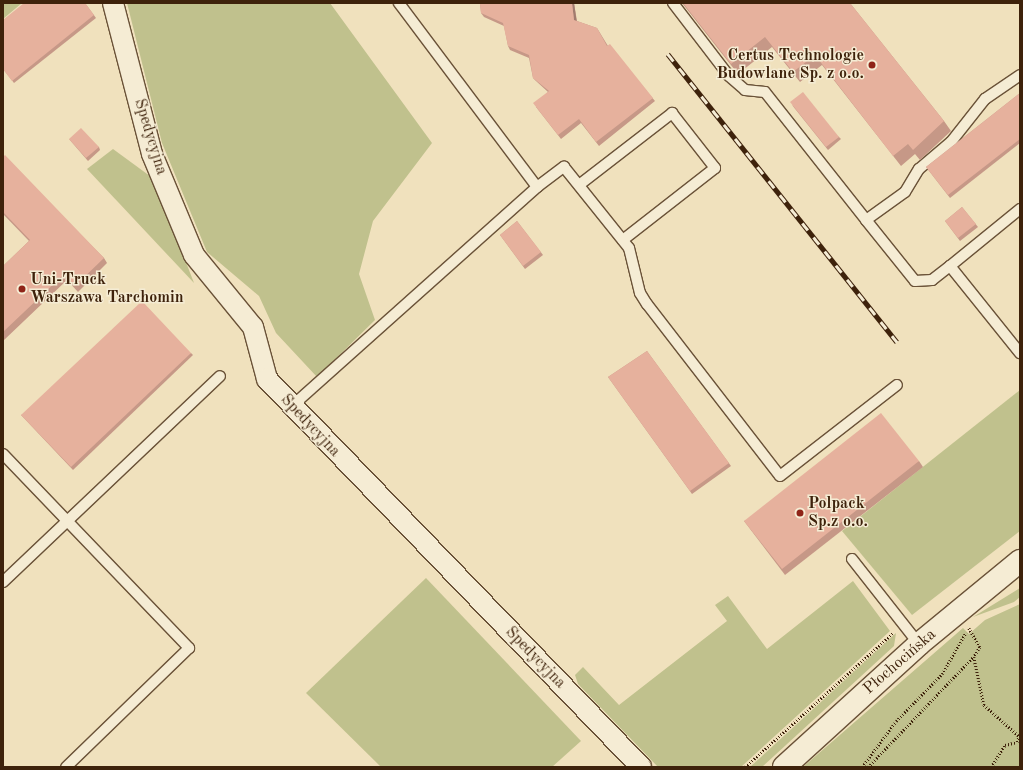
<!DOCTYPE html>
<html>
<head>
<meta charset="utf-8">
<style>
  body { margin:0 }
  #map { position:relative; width:1023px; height:770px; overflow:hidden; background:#f0e1bd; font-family:"Old Standard TT",serif }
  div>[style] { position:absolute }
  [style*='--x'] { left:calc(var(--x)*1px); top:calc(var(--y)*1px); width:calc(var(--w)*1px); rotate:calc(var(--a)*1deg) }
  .green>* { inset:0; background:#c0c18d }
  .path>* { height:2.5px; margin-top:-1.25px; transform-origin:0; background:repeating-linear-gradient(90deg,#3e220b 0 1px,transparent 0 3px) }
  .roads { filter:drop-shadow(1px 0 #6a5238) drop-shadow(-1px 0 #6a5238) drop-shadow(0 1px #6a5238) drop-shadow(0 -1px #6a5238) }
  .lane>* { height:10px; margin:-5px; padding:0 5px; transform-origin:5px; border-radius:5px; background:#f5ecd4 }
  .street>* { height:20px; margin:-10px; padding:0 10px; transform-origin:10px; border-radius:10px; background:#f5ecd4 }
  .secondary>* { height:22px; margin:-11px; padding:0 11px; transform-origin:11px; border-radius:11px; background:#f5ecd4 }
  .rail>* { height:4.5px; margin-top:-2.25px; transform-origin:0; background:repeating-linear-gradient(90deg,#f5ecd4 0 9px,#3e220b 0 18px); box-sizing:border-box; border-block:1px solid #3e220b }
  .wall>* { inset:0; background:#c69887 }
  .shaded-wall>* { inset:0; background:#a17c6e }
  .building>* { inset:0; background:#e6b19d }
  .dots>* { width:11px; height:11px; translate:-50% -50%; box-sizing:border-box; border:2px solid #f5ecd4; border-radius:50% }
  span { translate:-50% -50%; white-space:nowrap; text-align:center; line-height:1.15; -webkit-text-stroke:3px #f5ecd4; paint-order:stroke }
  .poi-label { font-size:16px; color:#3e220b; font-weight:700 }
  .right { translate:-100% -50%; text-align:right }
  .left { translate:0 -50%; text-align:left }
  .street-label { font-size:16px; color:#3e220b }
  .frame { position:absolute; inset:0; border:4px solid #3e220b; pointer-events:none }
</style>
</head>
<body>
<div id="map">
  <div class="green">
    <i style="clip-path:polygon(3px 3px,22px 3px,3px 19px)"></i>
    <i style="clip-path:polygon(127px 3px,330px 3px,432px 143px,373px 221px,359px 274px,375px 320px,317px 377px,276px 333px,259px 296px,207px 252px,162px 143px)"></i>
    <i style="clip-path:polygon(113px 149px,154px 179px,194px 283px,87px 169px)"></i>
    <i style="clip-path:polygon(1020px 390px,1020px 531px,912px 615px,842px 531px)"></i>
    <i style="clip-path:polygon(426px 578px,581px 741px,552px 767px,381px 767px,306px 693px)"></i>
    <i style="clip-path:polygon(853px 581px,890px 631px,741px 767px,658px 767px,578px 684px,575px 675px,583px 667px,619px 705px,727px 621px,715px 605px,728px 596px,767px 649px)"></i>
    <i style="clip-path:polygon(1020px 588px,1020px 597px,1014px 602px,973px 617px)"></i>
    <i style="clip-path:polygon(1020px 604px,1020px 767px,803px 767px,963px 628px,969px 634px,985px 620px)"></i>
    <i style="clip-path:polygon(896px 633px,894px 646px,762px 767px,750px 767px)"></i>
  </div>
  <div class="path">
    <i style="--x:969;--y:628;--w:22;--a:60"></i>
    <i style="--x:980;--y:647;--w:12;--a:121"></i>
    <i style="--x:974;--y:657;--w:49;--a:78.2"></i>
    <i style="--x:984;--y:705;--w:48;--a:41.6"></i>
    <i style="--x:745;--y:767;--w:200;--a:-42.2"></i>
    <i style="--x:862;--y:767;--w:57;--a:-53.5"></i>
    <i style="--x:896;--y:721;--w:66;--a:-45.6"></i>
    <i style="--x:942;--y:674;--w:48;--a:-60.3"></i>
    <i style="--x:868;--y:767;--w:152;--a:-46.3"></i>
    <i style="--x:991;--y:767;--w:26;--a:-58"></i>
    <i style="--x:1005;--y:745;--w:12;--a:-14"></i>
    <i style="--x:1017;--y:742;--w:6;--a:-72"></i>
  </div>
  <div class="roads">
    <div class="lane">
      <i style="--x:673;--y:3;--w:92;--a:52.5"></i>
      <i style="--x:729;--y:76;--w:21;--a:41"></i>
      <i style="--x:745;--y:90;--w:20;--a:6"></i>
      <i style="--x:765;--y:92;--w:163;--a:51.7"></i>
      <i style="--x:866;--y:220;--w:48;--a:-35.7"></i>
      <i style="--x:905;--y:192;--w:27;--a:-59"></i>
      <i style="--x:919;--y:169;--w:42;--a:-40.2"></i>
      <i style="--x:951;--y:142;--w:55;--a:-51.7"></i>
      <i style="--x:985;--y:99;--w:42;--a:-34.4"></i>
      <i style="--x:579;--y:185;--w:118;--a:-37.7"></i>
      <i style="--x:672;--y:113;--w:70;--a:52"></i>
      <i style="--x:715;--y:168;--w:117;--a:142"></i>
      <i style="--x:537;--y:187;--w:34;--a:-37"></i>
      <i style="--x:564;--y:167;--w:104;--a:51.3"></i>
      <i style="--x:629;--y:248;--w:46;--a:76.3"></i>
      <i style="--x:640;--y:293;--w:13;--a:58"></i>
      <i style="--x:647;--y:304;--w:217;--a:52.3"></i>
      <i style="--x:780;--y:476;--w:148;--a:-37.9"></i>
      <i style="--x:1020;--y:209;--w:90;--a:140.8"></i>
      <i style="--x:950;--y:266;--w:112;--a:51.2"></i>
      <i style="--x:866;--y:220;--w:78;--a:51.2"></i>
      <i style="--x:915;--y:281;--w:17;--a:-3"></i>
      <i style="--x:932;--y:280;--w:23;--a:-38"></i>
      <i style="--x:291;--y:407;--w:330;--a:-41.8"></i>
      <i style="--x:537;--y:187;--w:230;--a:-126.9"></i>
      <i style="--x:3;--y:454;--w:269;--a:46.2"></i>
      <i style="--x:189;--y:648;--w:171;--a:135.9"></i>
      <i style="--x:852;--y:559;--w:108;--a:51.8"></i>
      <i style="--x:3;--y:582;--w:299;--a:-43.5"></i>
    </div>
    <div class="street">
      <i style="--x:113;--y:3;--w:156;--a:75.5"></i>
      <i style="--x:152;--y:154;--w:109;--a:67.4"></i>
      <i style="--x:194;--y:255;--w:93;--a:50.7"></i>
      <i style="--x:253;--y:327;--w:54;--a:74.9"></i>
      <i style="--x:267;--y:379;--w:539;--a:46.05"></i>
    </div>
    <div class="secondary">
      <i style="--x:784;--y:767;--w:183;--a:-42.3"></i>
      <i style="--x:919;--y:644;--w:131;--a:-39.4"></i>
    </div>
  </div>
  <div class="rail">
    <i style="--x:668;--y:54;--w:368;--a:51.5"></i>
  </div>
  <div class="wall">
    <i style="clip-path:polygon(85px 3px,96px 18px,14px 83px,3px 69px)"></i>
    <i style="clip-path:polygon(480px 3px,574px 3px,577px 21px,597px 28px,608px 46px,655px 101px,599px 146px,581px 123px,561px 139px,536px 107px,548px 92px,536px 81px,533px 78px,529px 58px,510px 50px,508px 46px,504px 26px,484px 17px,481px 13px)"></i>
    <i style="clip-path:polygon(682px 3px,850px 3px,944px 121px,951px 131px,920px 160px,915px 154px,901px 166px,822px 65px,800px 82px,772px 47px,738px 74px)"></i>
    <i style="clip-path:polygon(1020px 93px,1020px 143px,950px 198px,926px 167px)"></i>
    <i style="clip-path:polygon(792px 105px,839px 137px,841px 139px,828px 150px)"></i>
    <i style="clip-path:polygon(69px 139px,99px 147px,100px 150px,88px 161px)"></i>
    <i style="clip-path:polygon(3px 157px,104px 258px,107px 263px,78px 292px,67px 280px,3px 341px,3px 266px,29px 241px,3px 214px)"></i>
    <i style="clip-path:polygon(962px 207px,978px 227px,960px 241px,945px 221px)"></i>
    <i style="clip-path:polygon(517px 221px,543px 255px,525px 269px,500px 235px)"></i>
    <i style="clip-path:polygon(647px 351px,731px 466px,692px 494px,608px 377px)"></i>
    <i style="clip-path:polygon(191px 353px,193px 355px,73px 470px,21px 415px)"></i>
    <i style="clip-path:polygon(919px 461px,923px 467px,785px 575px,744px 521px)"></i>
  </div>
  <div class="shaded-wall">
    <i style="clip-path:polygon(572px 3px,574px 3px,577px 24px,574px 20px)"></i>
  </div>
  <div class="building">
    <i style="clip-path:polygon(24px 3px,85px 3px,94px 15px,12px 81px,3px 69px,3px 20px)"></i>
    <i style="clip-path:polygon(480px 3px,572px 3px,574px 20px,597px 28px,607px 46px,610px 44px,653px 98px,596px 142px,579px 119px,558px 135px,533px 103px,549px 91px,533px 78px,529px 55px,508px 46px,503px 23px,481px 13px)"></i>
    <i style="clip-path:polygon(683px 3px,850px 3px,944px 121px,913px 150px,908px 144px,893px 156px,815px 55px,793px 72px,765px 37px,731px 64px)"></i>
    <i style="clip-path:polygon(803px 92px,839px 137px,826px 147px,790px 102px)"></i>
    <i style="clip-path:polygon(1020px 93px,1020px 139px,948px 195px,926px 167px)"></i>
    <i style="clip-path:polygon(81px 128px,99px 147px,86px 158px,69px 139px)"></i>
    <i style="clip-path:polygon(5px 155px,104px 258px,75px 286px,63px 275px,3px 332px,3px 266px,30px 240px,3px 212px,3px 157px)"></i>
    <i style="clip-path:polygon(962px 207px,976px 224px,958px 238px,945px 221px)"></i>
    <i style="clip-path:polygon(517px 221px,541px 252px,523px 266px,500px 235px)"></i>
    <i style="clip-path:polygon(142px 301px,191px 353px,71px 467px,21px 415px)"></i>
    <i style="clip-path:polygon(647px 351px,729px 463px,690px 491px,608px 377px)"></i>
    <i style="clip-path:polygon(881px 413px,919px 461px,782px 569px,744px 521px)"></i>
  </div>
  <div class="dots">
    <i style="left:872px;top:65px;background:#8f2418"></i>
    <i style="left:22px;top:289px;background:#8f2418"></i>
    <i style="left:800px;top:513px;background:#8f2418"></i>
  </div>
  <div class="poi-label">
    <span class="right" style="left:864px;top:65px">Certus Technologie<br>Budowlane Sp. z o.o.</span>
    <span class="left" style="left:30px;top:289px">Uni-Truck<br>Warszawa Tarchomin</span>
    <span class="left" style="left:808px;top:513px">Polpack<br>Sp.z o.o.</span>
  </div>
  <div class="street-label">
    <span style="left:150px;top:137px;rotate:73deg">Spedycyjna</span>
    <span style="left:310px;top:426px;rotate:47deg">Spedycyjna</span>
    <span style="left:535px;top:658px;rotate:46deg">Spedycyjna</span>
    <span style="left:900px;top:662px;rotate:-41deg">Płochocińska</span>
  </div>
  <div class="frame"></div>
</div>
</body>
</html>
